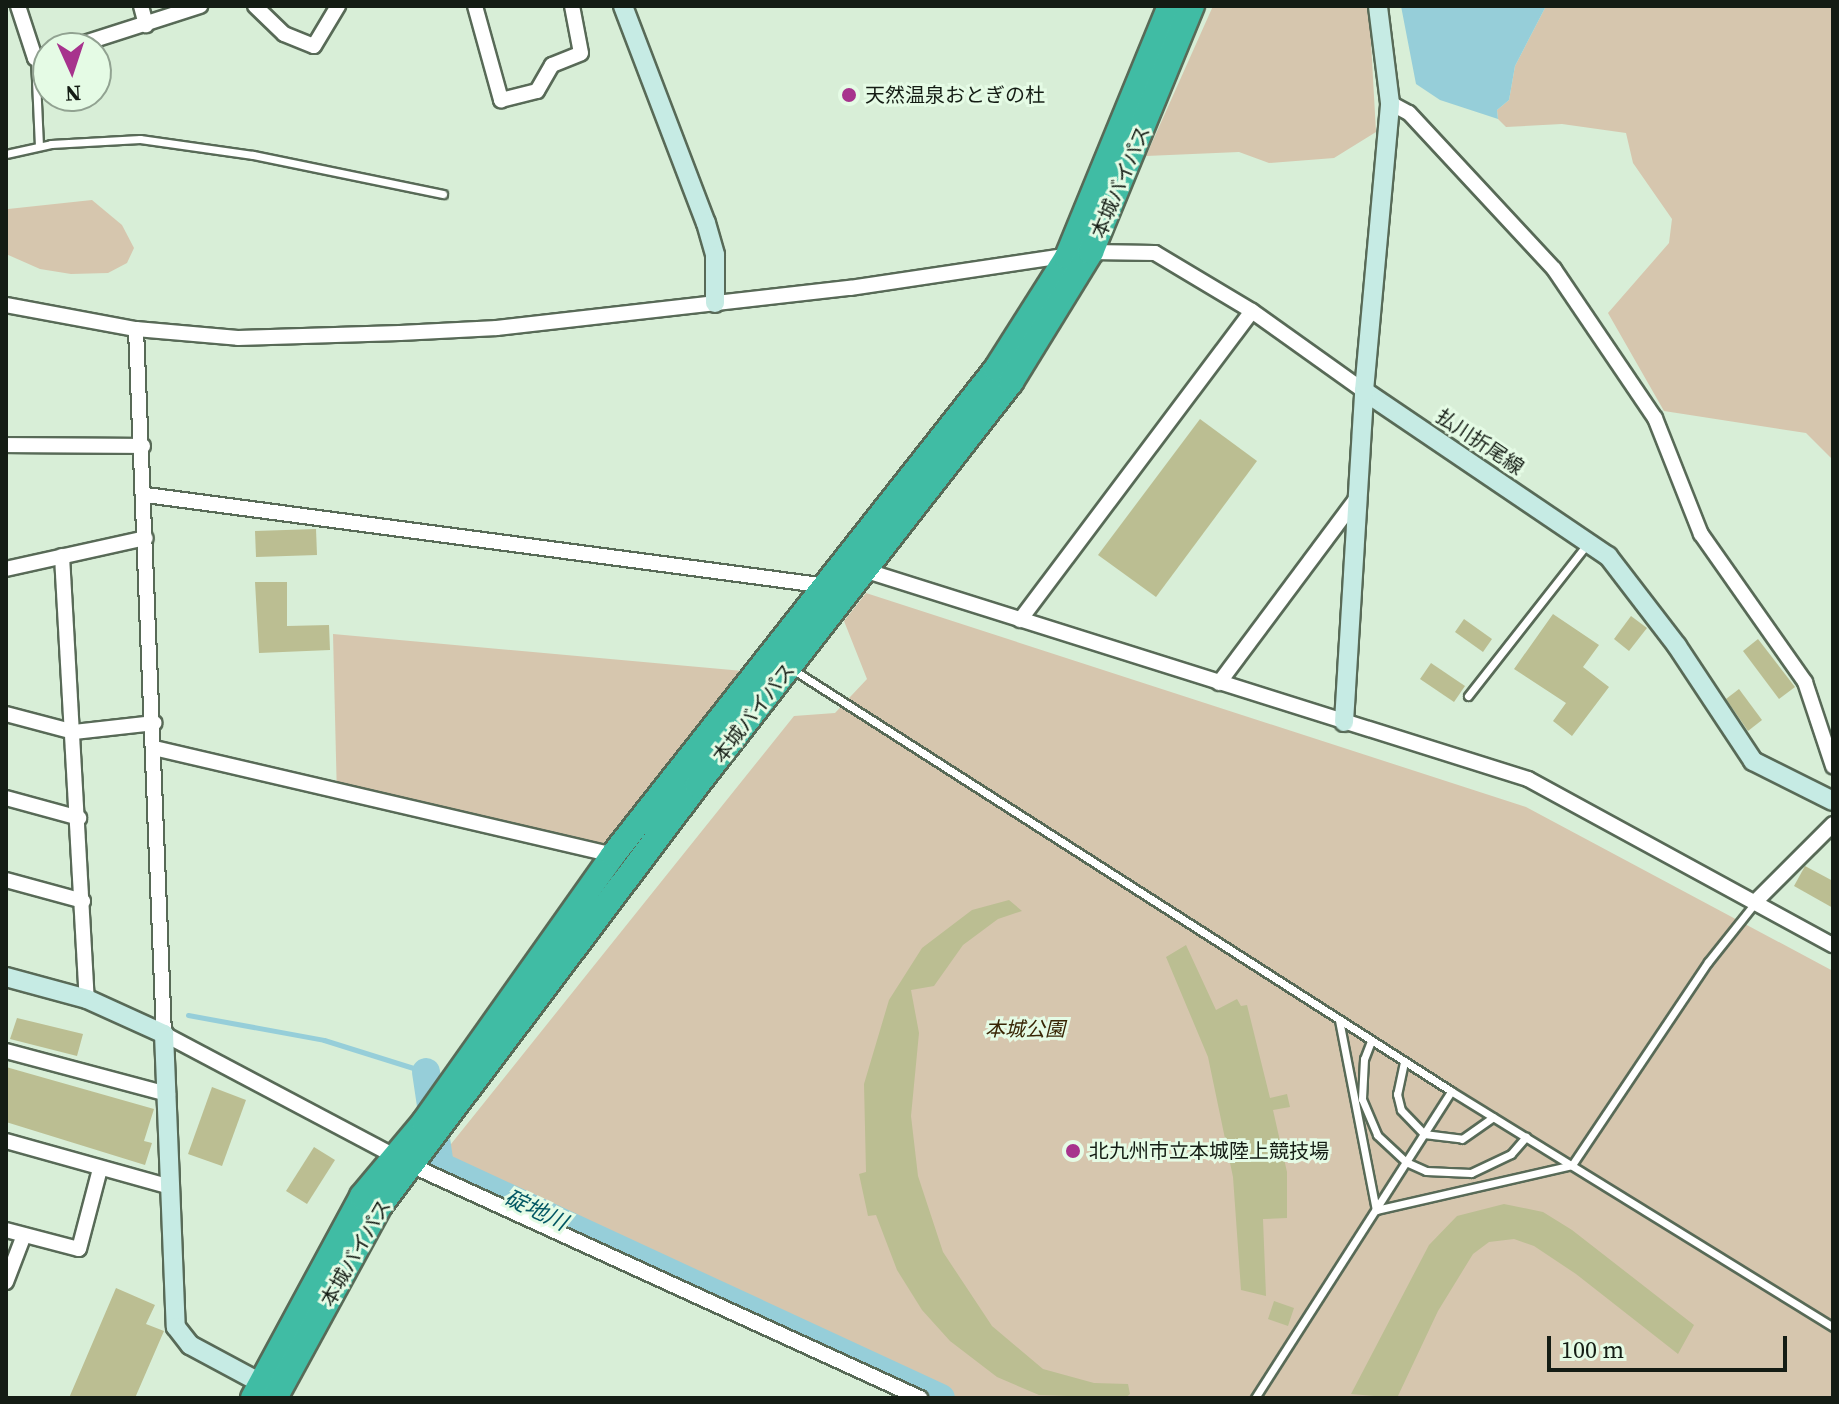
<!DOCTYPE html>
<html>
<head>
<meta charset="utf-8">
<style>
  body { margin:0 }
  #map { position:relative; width:1839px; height:1404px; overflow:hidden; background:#d8eed7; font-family:"Source Serif 4","Noto Sans JP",serif }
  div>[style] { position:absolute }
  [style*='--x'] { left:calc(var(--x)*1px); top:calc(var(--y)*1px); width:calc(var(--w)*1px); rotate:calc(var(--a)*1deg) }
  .green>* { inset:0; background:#d6c6ae }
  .water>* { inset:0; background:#96ced9 }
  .stream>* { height:5px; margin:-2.5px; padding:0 2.5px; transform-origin:2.5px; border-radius:2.5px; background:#96ced9 }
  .river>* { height:28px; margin:-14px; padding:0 14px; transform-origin:14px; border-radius:14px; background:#96ced9 }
  .building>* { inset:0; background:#bbbe92 }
  .roads { filter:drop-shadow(2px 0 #586a57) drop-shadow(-2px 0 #586a57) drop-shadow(0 2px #586a57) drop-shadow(0 -2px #586a57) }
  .lane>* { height:7px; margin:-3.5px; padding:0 3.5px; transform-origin:3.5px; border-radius:3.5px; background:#fff }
  .street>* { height:14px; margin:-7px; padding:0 7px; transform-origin:7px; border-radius:7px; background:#fff }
  .secondary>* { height:18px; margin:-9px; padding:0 9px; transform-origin:9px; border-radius:9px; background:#c6ebe4 }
  .highway>* { height:24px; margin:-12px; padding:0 12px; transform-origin:12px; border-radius:12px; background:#40bca4 }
  .dots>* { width:22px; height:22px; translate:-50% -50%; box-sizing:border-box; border:4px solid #e5fbe5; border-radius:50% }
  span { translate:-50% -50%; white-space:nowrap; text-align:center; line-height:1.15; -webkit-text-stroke:6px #e5fbe5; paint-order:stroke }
  .poi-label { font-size:20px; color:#141c14 }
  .left { translate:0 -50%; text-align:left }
  .street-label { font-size:20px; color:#141c14 }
  .park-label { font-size:20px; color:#382504; font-style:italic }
  .water-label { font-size:22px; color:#025763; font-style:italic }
  .frame { position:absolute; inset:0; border:8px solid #141c14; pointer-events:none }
  .north { position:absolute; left:32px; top:32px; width:80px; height:80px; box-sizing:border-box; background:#e5fbe5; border:2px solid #91a291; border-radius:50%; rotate:177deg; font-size:22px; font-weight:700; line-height:32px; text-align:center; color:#141c14 }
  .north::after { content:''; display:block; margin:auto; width:28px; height:36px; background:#a7338d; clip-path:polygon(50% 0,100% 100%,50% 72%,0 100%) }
  .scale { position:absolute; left:1547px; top:1336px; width:240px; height:36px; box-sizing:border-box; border:4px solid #141c14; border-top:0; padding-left:10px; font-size:24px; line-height:28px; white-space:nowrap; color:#141c14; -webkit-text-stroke:6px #e5fbe5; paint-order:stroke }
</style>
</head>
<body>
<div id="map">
  <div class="green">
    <i style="clip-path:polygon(1213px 6px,1369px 6px,1376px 132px,1334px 158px,1269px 163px,1239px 152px,1146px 156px)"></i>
    <i style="clip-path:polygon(1546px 6px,1833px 6px,1833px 460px,1806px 433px,1664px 411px,1608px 313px,1669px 243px,1672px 219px,1633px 163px,1626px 133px,1562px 124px,1506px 127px,1498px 119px,1497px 110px,1509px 100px,1515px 66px)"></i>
    <i style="clip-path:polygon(92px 200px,122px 225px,134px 248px,127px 263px,108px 273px,71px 274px,40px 269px,6px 254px,8px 209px)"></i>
    <i style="clip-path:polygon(866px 593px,1526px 807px,1833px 971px,1833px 1398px,947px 1398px,448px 1165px,443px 1154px,794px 716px,835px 713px,867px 679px,844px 621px)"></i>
    <i style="clip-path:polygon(333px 634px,743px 671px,602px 849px,337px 798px)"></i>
  </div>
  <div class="water">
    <i style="clip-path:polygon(1401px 6px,1546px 6px,1515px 66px,1509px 100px,1497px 110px,1498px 119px,1440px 100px,1416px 84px)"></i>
  </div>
  <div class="stream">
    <i style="--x:188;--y:1015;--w:138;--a:10.4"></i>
    <i style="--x:324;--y:1040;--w:107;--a:17.4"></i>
  </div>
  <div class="river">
    <i style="--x:426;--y:1072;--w:95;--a:81.5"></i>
    <i style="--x:440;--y:1166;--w:552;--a:24.85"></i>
  </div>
  <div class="building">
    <i style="clip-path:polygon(1200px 419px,1257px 461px,1156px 597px,1098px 555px)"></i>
    <i style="clip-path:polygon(316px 529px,317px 555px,256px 557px,255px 531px)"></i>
    <i style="clip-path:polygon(255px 582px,287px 582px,287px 626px,329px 625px,330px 650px,259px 653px)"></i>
    <i style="clip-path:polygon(1553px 614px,1599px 645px,1583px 667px,1609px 687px,1572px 736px,1553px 721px,1566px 703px,1514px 669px)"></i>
    <i style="clip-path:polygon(1631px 616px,1647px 628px,1629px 651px,1614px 639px)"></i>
    <i style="clip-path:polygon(1464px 619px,1492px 639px,1483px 652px,1455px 632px)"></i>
    <i style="clip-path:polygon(1758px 639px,1795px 687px,1779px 699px,1743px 651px)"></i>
    <i style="clip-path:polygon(1431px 663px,1465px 686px,1454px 702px,1420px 679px)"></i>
    <i style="clip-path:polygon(1739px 689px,1762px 720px,1748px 731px,1726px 699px)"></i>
    <i style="clip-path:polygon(1805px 866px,1833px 881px,1833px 908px,1794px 886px)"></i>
    <i style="clip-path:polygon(1009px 900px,1022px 911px,998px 919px,963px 945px,934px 986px,911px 990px,919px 1033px,911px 1116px,918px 1176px,943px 1252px,992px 1326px,1043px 1369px,1094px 1383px,1128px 1384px,1130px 1394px,1125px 1398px,1039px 1395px,997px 1377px,950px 1341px,922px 1310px,897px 1270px,876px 1215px,868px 1216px,859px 1174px,866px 1172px,864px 1084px,889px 1000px,922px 948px,972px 910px)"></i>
    <i style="clip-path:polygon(1186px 945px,1216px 1010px,1237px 999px,1241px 1006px,1247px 1005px,1270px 1098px,1287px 1094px,1290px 1107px,1273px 1110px,1287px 1172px,1287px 1218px,1263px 1219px,1266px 1296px,1241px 1290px,1233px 1177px,1208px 1057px,1166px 957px)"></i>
    <i style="clip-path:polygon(17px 1018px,83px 1034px,77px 1056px,10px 1039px)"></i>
    <i style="clip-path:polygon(6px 1067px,154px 1109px,144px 1141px,152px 1143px,145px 1165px,6px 1122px)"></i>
    <i style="clip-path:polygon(212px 1087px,246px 1100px,222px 1166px,188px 1154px)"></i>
    <i style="clip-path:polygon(314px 1147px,335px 1160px,307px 1204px,286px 1191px)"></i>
    <i style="clip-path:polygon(1504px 1204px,1543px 1212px,1572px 1230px,1694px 1325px,1678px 1354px,1576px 1274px,1534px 1246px,1514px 1239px,1489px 1242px,1473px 1254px,1438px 1311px,1397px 1398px,1351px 1394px,1429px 1245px,1457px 1216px)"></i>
    <i style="clip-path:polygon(116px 1288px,155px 1305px,146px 1324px,164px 1331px,135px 1398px,69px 1398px)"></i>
    <i style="clip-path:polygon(1274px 1301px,1294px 1308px,1288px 1326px,1268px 1319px)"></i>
  </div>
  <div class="roads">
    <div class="lane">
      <i style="--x:35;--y:58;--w:88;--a:87.4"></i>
      <i style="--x:6;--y:154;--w:46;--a:-12.5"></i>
      <i style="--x:51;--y:144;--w:89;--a:-3.2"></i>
      <i style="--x:140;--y:139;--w:114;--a:8.1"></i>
      <i style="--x:253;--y:155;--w:194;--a:11.6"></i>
      <i style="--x:792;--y:669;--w:783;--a:32.63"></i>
      <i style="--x:1451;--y:1091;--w:449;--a:31.7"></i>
      <i style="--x:1468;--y:696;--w:193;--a:-51.9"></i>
      <i style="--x:1339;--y:1020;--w:194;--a:79"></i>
      <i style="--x:1376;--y:1210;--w:201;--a:-12.9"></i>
      <i style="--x:1572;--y:1165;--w:244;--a:-56.2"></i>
      <i style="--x:1708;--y:962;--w:75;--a:-51.5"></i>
      <i style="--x:1371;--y:1041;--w:19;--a:111"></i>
      <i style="--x:1364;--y:1059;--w:40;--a:92.9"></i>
      <i style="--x:1362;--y:1099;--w:39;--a:67"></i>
      <i style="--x:1377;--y:1135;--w:40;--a:43"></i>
      <i style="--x:1406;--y:1162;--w:22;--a:24"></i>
      <i style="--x:1426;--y:1171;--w:45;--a:2.5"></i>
      <i style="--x:1471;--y:1173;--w:44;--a:-25.4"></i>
      <i style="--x:1511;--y:1154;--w:23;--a:-49"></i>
      <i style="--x:1404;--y:1062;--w:33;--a:102"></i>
      <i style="--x:1397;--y:1094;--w:16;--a:76"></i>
      <i style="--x:1401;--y:1110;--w:33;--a:46"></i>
      <i style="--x:1424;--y:1134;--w:38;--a:7"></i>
      <i style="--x:1462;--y:1139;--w:38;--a:-35"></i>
      <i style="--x:1255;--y:1398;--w:364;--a:-57.4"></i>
    </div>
    <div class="street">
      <i style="--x:18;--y:6;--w:55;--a:71.9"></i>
      <i style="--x:35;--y:58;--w:14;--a:-17"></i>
      <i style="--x:141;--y:6;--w:20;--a:75"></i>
      <i style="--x:255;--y:6;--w:40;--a:44"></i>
      <i style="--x:284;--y:34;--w:32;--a:22"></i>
      <i style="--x:314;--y:46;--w:47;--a:-59"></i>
      <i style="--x:475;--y:6;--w:98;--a:74.5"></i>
      <i style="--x:501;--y:100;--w:37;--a:-14"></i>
      <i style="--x:537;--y:91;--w:30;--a:-60"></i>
      <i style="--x:552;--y:65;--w:31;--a:-22"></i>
      <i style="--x:581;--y:53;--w:48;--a:-100.8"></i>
      <i style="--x:69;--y:48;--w:138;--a:-17.8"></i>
      <i style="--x:1390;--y:103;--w:21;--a:28"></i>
      <i style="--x:1409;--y:113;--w:213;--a:47.1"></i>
      <i style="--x:1554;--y:269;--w:180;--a:55.9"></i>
      <i style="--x:1655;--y:418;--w:125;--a:68.4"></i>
      <i style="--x:1701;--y:534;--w:181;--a:54.9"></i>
      <i style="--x:1805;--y:682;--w:89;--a:71.6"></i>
      <i style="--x:6;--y:305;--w:132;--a:10.5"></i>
      <i style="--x:136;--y:329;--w:102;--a:5"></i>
      <i style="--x:238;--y:338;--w:162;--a:-1.8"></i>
      <i style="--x:400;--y:333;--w:97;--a:-3"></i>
      <i style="--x:497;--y:328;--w:355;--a:-6.5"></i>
      <i style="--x:850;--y:288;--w:244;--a:-8.5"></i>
      <i style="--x:1091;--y:252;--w:64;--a:0.9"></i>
      <i style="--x:1155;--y:253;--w:113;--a:30.9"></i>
      <i style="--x:1252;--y:311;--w:138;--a:35.5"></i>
      <i style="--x:136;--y:329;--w:706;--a:87.73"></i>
      <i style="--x:164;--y:1034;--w:282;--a:27.9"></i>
      <i style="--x:413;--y:1166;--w:558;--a:24.59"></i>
      <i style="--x:6;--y:445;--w:137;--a:0.4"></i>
      <i style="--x:146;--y:495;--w:687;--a:7.61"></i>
      <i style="--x:62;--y:556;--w:444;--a:86.8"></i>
      <i style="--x:6;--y:569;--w:143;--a:-12.5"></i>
      <i style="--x:867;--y:571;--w:693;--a:17.47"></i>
      <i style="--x:1528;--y:779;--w:347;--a:28.6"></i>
      <i style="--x:1020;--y:620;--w:386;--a:-53.1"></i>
      <i style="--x:1219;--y:683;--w:229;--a:-53.3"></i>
      <i style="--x:6;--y:714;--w:70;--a:14.8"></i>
      <i style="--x:74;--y:732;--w:81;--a:-6.4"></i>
      <i style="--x:154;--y:748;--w:471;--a:13.1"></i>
      <i style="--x:6;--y:798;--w:76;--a:15.3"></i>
      <i style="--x:6;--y:880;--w:80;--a:15.3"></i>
      <i style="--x:1756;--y:901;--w:109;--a:-45"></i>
      <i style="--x:6;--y:1051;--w:168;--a:14.9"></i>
      <i style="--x:6;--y:1141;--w:171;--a:15.6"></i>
      <i style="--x:6;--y:1230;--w:75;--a:14.6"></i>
      <i style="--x:79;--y:1249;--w:83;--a:-75.3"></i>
      <i style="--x:6;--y:1282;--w:50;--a:-69"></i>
    </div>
    <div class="secondary">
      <i style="--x:623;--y:6;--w:232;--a:69.1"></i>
      <i style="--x:706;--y:223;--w:33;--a:74"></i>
      <i style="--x:715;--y:255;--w:48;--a:90"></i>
      <i style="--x:1364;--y:391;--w:295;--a:34.1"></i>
      <i style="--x:1608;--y:556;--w:113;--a:52.5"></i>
      <i style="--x:1677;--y:646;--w:138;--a:56.5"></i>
      <i style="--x:1753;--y:761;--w:89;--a:26.6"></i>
      <i style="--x:1344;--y:722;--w:332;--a:-86.5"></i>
      <i style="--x:1364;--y:391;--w:289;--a:-84.8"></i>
      <i style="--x:1390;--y:103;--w:98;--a:-97.1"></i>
      <i style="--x:6;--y:977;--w:84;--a:15.2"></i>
      <i style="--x:87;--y:999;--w:85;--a:24.4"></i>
      <i style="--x:164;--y:1034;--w:293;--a:87.7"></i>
      <i style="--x:176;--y:1327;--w:23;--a:52"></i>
      <i style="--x:190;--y:1345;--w:93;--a:28.2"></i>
    </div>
    <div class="highway">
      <i style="--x:253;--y:1398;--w:230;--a:-61.6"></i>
      <i style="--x:362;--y:1196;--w:97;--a:-50"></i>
      <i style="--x:424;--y:1122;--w:327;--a:-54.7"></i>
      <i style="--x:613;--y:855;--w:619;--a:-51.76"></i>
      <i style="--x:996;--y:369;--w:133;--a:-57.6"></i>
      <i style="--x:1067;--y:257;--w:271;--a:-67.7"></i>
      <i style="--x:275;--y:1398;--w:217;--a:-61.4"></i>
      <i style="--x:379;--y:1207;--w:528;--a:-53"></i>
      <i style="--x:697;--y:785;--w:511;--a:-52.08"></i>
      <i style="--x:1011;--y:382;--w:153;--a:-58.4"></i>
      <i style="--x:1091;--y:252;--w:266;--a:-67.7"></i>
    </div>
  </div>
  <div class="dots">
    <i style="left:849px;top:95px;background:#a7338d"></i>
    <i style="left:1073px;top:1151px;background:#a7338d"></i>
  </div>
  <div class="poi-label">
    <span class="left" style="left:865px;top:95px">天然温泉おとぎの杜</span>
    <span class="left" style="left:1089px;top:1151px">北九州市立本城陸上競技場</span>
  </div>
  <div class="street-label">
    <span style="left:1121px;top:182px;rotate:-67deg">本城バイパス</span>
    <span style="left:1480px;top:442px;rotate:34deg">払川折尾線</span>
    <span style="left:754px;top:713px;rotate:-52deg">本城バイパス</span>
    <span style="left:356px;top:1253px;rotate:-60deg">本城バイパス</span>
  </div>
  <div class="park-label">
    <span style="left:1025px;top:1029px">本城公園</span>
  </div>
  <div class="water-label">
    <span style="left:536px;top:1210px;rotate:25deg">碇地川</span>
  </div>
  <div class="frame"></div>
  <div class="north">N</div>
  <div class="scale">100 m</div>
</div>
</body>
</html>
